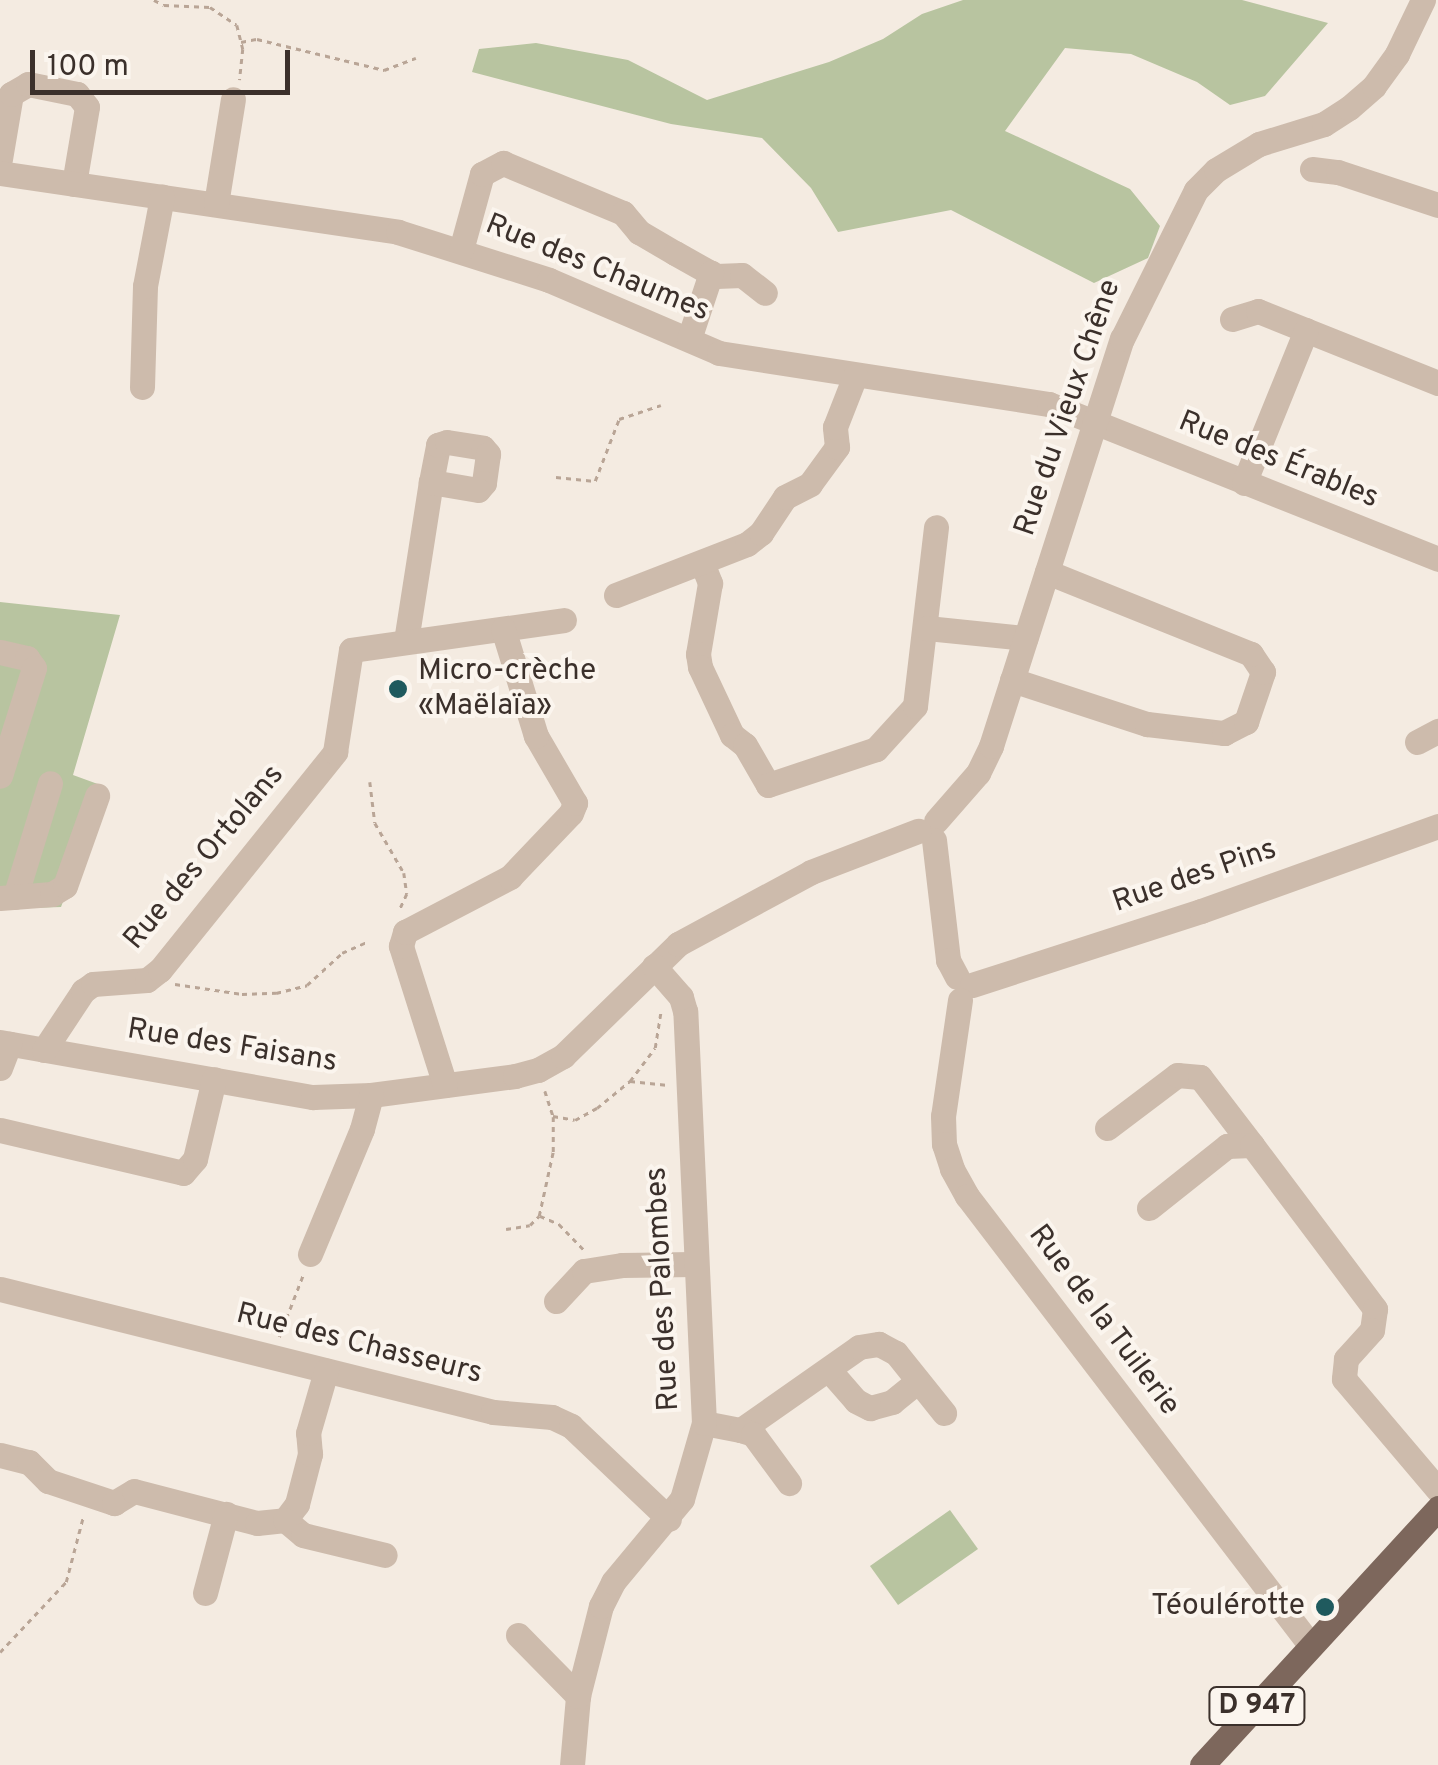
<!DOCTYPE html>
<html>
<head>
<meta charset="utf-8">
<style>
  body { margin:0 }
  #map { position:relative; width:1438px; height:1765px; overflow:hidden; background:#f4ebe1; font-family:Overpass,sans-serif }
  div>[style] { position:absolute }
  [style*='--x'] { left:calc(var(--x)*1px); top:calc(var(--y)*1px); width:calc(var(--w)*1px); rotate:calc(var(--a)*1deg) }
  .green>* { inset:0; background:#b8c4a0 }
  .path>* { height:2.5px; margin-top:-1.25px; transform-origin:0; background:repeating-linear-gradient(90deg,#b9a596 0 5px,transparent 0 10px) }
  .minor>* { height:25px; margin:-12.5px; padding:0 12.5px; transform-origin:12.5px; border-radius:12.5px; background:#cdbbac }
  .major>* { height:25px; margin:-12.5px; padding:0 12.5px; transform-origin:12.5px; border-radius:12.5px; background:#7d675c }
  .dots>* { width:28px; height:28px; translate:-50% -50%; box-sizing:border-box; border:5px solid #fbf5ee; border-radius:50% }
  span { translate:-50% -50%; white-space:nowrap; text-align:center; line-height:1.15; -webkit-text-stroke:8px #fbf5ee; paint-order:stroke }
  .shield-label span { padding:2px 8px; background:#fbf5ee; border:2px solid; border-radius:8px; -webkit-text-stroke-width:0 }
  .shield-label { font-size:28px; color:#3b302b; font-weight:700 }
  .street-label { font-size:30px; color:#3b302b }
  .poi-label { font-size:30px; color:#3b302b }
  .left { translate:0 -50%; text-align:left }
  .right { translate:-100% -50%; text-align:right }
  .scale { position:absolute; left:30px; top:50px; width:260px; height:45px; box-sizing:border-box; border:5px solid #3b302b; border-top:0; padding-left:12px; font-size:30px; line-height:35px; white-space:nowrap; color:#3b302b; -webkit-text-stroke:8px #fbf5ee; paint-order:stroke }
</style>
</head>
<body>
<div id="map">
  <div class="green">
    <i style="clip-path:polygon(963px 0,1242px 0,1328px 23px,1265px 96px,1230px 105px,1197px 82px,1131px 54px,1065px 48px,1005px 131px,1130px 189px,1160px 226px,1148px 258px,1094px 283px,951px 210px,838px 232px,811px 188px,762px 138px,671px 124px,472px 72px,479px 49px,536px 43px,628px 60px,707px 100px,829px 62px,883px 39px,922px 14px)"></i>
    <i style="clip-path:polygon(0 602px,120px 615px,73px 775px,106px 787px,61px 907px,0 909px)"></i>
    <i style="clip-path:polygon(950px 1510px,978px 1549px,898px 1605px,870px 1566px)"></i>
  </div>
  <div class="path">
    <i style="--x:154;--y:0;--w:11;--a:27"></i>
    <i style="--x:164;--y:5;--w:46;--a:2.5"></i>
    <i style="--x:210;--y:7;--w:32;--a:34"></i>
    <i style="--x:237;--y:25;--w:25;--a:76"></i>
    <i style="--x:243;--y:49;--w:31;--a:96"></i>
    <i style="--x:241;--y:42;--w:16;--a:-11"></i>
    <i style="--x:257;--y:39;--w:131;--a:13.7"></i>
    <i style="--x:384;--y:70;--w:34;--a:-21"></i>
    <i style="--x:556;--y:477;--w:39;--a:6"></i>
    <i style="--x:595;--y:481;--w:66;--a:-68.8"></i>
    <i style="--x:619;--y:419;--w:44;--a:-18.4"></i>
    <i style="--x:370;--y:782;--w:41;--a:83"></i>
    <i style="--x:375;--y:823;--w:58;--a:59.9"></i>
    <i style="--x:404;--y:873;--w:21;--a:82"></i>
    <i style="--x:407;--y:894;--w:17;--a:115"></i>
    <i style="--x:175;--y:984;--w:68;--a:8.5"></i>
    <i style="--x:242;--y:994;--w:34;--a:-2"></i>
    <i style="--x:276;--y:993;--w:32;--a:-14"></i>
    <i style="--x:307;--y:985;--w:47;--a:-42.4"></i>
    <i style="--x:342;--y:953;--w:27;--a:-24"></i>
    <i style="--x:630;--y:1081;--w:36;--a:6"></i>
    <i style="--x:545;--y:1091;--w:26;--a:72"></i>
    <i style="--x:553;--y:1116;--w:22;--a:10"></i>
    <i style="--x:575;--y:1120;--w:25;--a:-29"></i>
    <i style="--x:597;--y:1108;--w:43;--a:-39.3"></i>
    <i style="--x:630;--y:1081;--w:41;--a:-52.9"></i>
    <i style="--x:655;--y:1048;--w:39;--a:-81"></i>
    <i style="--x:540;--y:1216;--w:21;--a:23"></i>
    <i style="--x:559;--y:1224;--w:36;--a:46"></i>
    <i style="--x:506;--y:1229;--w:24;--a:-9"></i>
    <i style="--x:530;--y:1225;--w:13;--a:-45"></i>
    <i style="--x:539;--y:1216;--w:66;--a:-77.7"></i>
    <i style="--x:553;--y:1152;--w:35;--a:-90"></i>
    <i style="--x:279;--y:1337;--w:66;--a:-68.8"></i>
    <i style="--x:0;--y:1652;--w:96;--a:-46.7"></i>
    <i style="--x:66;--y:1582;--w:67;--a:-75.3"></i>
  </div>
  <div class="minor">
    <i style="--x:0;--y:159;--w:66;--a:-80.4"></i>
    <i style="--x:11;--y:94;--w:20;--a:-30"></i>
    <i style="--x:28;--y:84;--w:50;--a:11.5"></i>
    <i style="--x:77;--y:94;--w:16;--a:52"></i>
    <i style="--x:87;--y:107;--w:78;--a:99.6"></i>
    <i style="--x:1312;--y:169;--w:26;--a:7"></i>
    <i style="--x:1338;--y:172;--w:105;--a:18.3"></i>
    <i style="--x:0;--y:173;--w:402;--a:8.4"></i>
    <i style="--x:398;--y:232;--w:158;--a:17.6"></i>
    <i style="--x:549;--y:280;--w:185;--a:23.2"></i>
    <i style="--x:719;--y:353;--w:334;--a:8.8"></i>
    <i style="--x:1049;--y:404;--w:419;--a:21.7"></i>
    <i style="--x:216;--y:204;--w:106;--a:-80.8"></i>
    <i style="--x:461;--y:250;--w:79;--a:-74.6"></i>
    <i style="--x:482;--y:174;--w:24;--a:-28"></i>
    <i style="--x:503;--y:163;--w:130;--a:22.6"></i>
    <i style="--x:623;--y:213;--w:25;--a:50"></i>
    <i style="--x:639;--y:232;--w:42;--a:30.3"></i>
    <i style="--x:675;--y:253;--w:47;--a:29.3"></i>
    <i style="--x:716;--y:276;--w:26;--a:-2"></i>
    <i style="--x:742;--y:275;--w:29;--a:38"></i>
    <i style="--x:1232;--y:319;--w:27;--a:-17"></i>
    <i style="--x:1258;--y:311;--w:194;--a:21.8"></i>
    <i style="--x:689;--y:339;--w:70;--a:-71.6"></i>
    <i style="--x:142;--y:387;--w:101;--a:-88.3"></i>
    <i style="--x:145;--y:286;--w:91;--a:-79.2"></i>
    <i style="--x:1244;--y:483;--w:165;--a:-67.9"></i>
    <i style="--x:702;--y:563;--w:22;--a:68"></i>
    <i style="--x:710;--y:583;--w:72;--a:99.6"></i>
    <i style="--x:698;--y:654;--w:13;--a:81"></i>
    <i style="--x:700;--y:667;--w:75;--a:64.8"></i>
    <i style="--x:732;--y:735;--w:16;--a:38"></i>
    <i style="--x:745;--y:745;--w:46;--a:60.1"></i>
    <i style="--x:768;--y:785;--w:114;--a:-18.4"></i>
    <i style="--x:876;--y:749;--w:58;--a:-47.8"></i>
    <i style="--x:915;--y:706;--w:180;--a:-83.3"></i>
    <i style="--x:616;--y:595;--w:141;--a:-21.3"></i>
    <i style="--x:747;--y:544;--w:18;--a:-38"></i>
    <i style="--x:761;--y:533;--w:43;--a:-56.3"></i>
    <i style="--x:785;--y:497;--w:28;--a:-27"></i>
    <i style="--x:810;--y:484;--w:46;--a:-53.9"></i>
    <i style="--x:837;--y:447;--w:20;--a:-96"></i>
    <i style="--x:835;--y:427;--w:55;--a:-68.6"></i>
    <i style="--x:927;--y:628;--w:99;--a:5.8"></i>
    <i style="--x:406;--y:641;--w:161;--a:-81.1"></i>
    <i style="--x:431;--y:482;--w:38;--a:-79"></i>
    <i style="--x:438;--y:445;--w:9;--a:-18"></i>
    <i style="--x:447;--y:442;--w:36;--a:9"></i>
    <i style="--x:483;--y:448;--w:8;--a:50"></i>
    <i style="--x:488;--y:454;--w:29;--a:98"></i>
    <i style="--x:484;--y:483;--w:9;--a:131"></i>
    <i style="--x:478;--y:490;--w:48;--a:-170.3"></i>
    <i style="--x:0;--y:652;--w:28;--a:13"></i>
    <i style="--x:27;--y:658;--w:12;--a:55"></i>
    <i style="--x:34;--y:668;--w:113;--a:107.5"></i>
    <i style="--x:1012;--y:680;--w:142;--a:18.1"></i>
    <i style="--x:1147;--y:724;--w:78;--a:6.7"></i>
    <i style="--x:1224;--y:733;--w:25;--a:-27"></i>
    <i style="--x:1246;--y:722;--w:53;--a:-71.2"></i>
    <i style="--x:1263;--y:672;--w:22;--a:-124"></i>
    <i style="--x:1251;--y:654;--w:220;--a:-158.1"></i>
    <i style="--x:1417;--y:742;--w:24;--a:-28"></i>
    <i style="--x:936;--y:821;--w:64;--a:-48.8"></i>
    <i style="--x:978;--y:773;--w:30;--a:-64"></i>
    <i style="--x:991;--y:746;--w:428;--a:-72.2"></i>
    <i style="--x:1122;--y:339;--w:166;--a:-63.6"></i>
    <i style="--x:1196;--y:190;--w:28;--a:-45"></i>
    <i style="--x:1216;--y:170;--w:50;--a:-31.2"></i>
    <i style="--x:1259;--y:144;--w:68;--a:-17.1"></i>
    <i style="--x:1324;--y:124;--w:30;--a:-33"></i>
    <i style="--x:1349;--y:108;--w:33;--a:-41"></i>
    <i style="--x:1374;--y:86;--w:39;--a:-54"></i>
    <i style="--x:1397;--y:54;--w:60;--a:-64.3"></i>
    <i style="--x:934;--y:840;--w:121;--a:83.3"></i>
    <i style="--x:948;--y:960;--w:19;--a:62"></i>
    <i style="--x:15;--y:897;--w:119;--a:-72.9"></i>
    <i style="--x:0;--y:898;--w:52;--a:-4.4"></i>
    <i style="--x:52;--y:894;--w:15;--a:-32"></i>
    <i style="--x:65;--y:886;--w:96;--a:-70.4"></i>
    <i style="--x:972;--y:985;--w:241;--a:-17.9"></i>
    <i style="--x:1201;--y:911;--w:252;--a:-19.7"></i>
    <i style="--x:960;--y:1000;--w:117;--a:98.3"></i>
    <i style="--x:943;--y:1116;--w:28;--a:88"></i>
    <i style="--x:944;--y:1144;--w:26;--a:72"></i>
    <i style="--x:952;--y:1169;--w:31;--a:61"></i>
    <i style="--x:967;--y:1196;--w:566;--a:52.6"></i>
    <i style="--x:0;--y:1042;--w:318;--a:10"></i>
    <i style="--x:313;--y:1097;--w:58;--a:-2"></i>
    <i style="--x:371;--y:1095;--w:145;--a:-7.5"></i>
    <i style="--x:515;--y:1076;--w:24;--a:-15"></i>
    <i style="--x:538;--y:1070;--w:29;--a:-29"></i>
    <i style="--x:563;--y:1056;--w:161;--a:-44.2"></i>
    <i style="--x:678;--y:944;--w:151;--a:-28.4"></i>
    <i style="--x:811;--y:872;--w:115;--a:-21"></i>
    <i style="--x:44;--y:1050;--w:71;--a:-56.5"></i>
    <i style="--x:83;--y:991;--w:12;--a:-35"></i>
    <i style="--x:93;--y:984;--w:54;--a:-4.2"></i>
    <i style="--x:147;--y:980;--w:16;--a:-38"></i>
    <i style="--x:160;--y:970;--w:280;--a:-51.2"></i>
    <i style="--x:335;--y:752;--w:103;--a:-81.1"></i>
    <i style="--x:351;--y:650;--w:215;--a:-8"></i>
    <i style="--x:0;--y:1068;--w:26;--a:-69"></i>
    <i style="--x:445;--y:1085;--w:146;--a:-107.6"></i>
    <i style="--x:401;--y:946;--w:15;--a:-74"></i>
    <i style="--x:405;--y:932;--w:119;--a:-27.6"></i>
    <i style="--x:510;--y:877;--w:88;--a:-46.4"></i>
    <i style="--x:571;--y:813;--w:11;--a:-68"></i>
    <i style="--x:575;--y:803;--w:78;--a:-120.2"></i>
    <i style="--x:536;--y:736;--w:112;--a:-107.1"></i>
    <i style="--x:1107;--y:1128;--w:88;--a:-37.1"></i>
    <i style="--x:1177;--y:1075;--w:23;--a:5"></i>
    <i style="--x:1200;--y:1077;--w:86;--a:52.6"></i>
    <i style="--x:0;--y:1130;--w:188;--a:13.2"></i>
    <i style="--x:183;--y:1173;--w:18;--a:-49"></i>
    <i style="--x:195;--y:1159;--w:82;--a:-76.6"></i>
    <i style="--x:1149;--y:1208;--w:100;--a:-38.5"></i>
    <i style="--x:1227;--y:1146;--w:25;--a:-2"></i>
    <i style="--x:1252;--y:1145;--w:205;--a:53.1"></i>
    <i style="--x:1375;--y:1309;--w:21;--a:98"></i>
    <i style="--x:1372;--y:1330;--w:39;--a:132"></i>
    <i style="--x:1346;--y:1359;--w:20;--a:96"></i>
    <i style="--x:1344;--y:1379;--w:145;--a:49.7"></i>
    <i style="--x:310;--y:1254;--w:135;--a:-67.4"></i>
    <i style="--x:362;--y:1129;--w:35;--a:-75"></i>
    <i style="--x:0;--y:1289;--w:508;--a:14.01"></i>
    <i style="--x:493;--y:1412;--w:59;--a:4.8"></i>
    <i style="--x:552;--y:1417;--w:21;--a:25"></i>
    <i style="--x:571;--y:1426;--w:135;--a:43.5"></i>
    <i style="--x:556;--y:1301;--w:41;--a:-47"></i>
    <i style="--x:584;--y:1271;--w:38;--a:-9"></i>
    <i style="--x:622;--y:1265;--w:72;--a:-0.8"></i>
    <i style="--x:829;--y:1370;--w:41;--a:48.9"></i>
    <i style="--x:856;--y:1401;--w:16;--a:27"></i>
    <i style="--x:870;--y:1408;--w:23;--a:-15"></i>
    <i style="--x:892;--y:1402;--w:33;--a:-39"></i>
    <i style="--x:704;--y:1423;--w:38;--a:11"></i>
    <i style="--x:741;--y:1430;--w:144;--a:-35.1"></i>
    <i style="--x:859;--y:1347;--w:20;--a:-9"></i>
    <i style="--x:879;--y:1344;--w:19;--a:28"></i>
    <i style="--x:896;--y:1353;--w:77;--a:51.3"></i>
    <i style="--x:741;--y:1430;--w:13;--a:18"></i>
    <i style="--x:753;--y:1434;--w:61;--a:53.7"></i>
    <i style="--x:0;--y:1455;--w:30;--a:14"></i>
    <i style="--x:29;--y:1462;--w:27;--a:45"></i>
    <i style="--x:48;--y:1481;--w:70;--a:18.4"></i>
    <i style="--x:114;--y:1503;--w:23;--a:-31"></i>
    <i style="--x:134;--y:1491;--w:127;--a:14.6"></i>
    <i style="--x:257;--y:1523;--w:28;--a:-6"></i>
    <i style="--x:285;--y:1520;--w:20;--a:-53"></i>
    <i style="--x:297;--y:1504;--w:52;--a:-75.4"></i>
    <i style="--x:310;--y:1454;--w:21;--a:-95"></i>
    <i style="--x:308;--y:1433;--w:65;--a:-73.8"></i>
    <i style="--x:285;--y:1520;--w:23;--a:40"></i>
    <i style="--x:303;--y:1535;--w:84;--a:13.7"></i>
    <i style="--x:205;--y:1593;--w:82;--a:-75.1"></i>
    <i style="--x:518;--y:1635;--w:86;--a:45.5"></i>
    <i style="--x:572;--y:1765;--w:69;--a:-85"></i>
    <i style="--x:578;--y:1696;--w:93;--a:-75.7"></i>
    <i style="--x:601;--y:1606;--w:27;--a:-63"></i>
    <i style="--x:613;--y:1582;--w:108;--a:-50.3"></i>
    <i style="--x:682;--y:1499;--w:79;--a:-73.9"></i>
    <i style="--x:704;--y:1423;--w:412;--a:-92.6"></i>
    <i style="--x:685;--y:1011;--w:15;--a:-106"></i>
    <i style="--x:681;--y:997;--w:41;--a:-131.1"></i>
  </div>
  <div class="major">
    <i style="--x:1202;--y:1765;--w:349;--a:-47.4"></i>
  </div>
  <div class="dots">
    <i style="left:398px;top:689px;background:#1f5a5e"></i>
    <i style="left:1325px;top:1607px;background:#1f5a5e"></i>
  </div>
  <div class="shield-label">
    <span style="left:1257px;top:1706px">D 947</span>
  </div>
  <div class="street-label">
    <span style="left:597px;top:269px;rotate:22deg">Rue des Chaumes</span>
    <span style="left:1069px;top:408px;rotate:-71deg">Rue du Vieux Chêne</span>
    <span style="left:1278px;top:461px;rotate:22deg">Rue des Érables</span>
    <span style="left:205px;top:858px;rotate:-50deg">Rue des Ortolans</span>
    <span style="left:1195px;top:877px;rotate:-19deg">Rue des Pins</span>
    <span style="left:232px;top:1047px;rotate:9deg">Rue des Faisans</span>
    <span style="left:664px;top:1289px;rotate:-93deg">Rue des Palombes</span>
    <span style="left:1103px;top:1321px;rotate:53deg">Rue de la Tuilerie</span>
    <span style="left:359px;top:1345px;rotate:14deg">Rue des Chasseurs</span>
  </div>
  <div class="poi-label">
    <span class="left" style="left:418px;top:689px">Micro-crèche<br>«Maëlaïa»</span>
    <span class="right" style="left:1305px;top:1607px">Téoulérotte</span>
  </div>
  <div class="scale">100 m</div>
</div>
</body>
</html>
